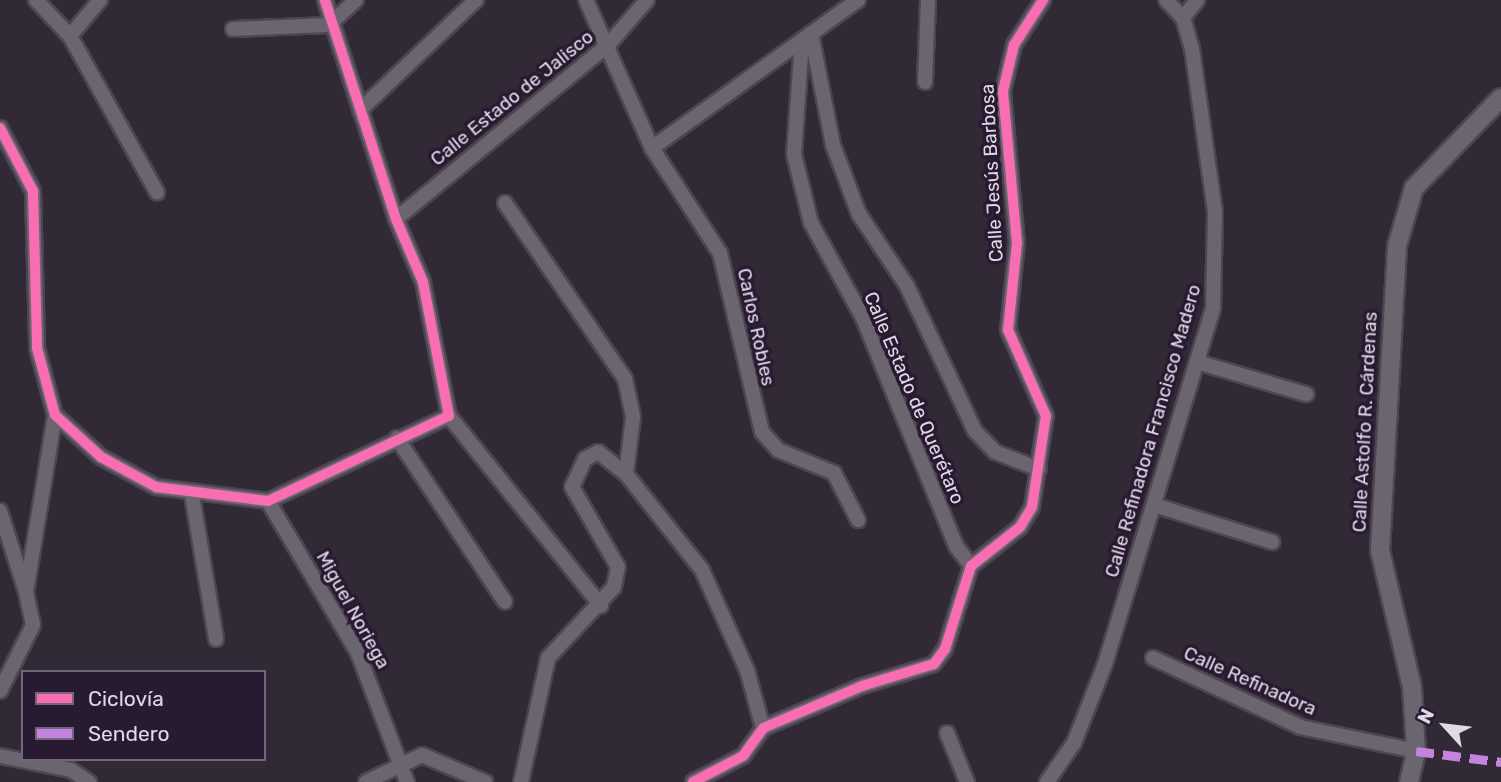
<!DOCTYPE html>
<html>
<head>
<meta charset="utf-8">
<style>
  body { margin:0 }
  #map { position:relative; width:1501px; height:782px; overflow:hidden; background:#312935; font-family:Rubik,sans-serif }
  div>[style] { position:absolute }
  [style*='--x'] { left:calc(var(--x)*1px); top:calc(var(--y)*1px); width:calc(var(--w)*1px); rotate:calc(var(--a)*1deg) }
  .roads { filter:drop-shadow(2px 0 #4d4651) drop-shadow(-2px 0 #4d4651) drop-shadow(0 2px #4d4651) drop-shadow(0 -2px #4d4651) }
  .minor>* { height:14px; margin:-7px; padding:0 7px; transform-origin:7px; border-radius:7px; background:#6b656f }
  .tertiary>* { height:18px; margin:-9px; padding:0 9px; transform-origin:9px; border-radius:9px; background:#6b656f }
  .quiet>* { height:9px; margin-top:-4.5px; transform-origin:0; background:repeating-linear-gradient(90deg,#c483df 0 18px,transparent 0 27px) }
  .cycleway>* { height:10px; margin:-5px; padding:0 5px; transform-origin:5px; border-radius:5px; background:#f96db3 }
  span { translate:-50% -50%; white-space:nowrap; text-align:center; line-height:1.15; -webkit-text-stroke:7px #281a30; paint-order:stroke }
  .street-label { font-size:19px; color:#e1d8e8 }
  .legend { position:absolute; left:21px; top:670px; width:245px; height:91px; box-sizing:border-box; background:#281a30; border:2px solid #72667a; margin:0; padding:9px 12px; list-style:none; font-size:21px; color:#e1d8e8 }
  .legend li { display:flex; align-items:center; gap:14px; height:35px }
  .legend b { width:35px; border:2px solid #72667a }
  .north { position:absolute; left:1410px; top:691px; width:70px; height:70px; -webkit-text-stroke:5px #281a30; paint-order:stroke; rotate:297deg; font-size:19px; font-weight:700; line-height:28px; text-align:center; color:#e1d8e8 }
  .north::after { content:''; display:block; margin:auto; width:24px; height:32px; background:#e1d8e8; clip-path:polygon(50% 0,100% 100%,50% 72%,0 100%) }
</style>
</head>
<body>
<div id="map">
  <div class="roads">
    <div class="minor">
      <i style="--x:36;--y:0;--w:50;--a:46.6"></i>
      <i style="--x:70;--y:36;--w:179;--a:60.9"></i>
      <i style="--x:586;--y:0;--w:162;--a:66"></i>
      <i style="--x:652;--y:148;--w:125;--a:57.1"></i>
      <i style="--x:720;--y:253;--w:184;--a:76.8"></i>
      <i style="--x:762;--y:432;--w:24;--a:48"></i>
      <i style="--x:778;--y:450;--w:61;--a:22.3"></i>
      <i style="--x:834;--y:473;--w:53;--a:62.9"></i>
      <i style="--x:1183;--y:18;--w:23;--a:-52"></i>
      <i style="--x:233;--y:29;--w:96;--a:-2.4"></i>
      <i style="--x:329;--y:25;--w:37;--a:-43"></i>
      <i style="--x:811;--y:33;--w:114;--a:78.9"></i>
      <i style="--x:833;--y:145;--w:74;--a:69.4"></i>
      <i style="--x:859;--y:214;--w:87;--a:56.3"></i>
      <i style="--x:907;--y:286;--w:160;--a:64.9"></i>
      <i style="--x:975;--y:431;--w:29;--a:46"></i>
      <i style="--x:995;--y:452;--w:47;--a:21.1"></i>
      <i style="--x:70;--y:36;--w:47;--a:-50.2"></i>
      <i style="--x:802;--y:40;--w:114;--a:94"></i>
      <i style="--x:794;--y:154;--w:71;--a:76.2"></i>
      <i style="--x:811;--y:223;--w:108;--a:61.3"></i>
      <i style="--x:863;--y:318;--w:246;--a:67.8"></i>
      <i style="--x:956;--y:546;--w:25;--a:53"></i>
      <i style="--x:925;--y:82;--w:82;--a:-87.9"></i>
      <i style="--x:360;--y:110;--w:160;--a:-43.5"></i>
      <i style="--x:0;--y:128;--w:71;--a:62.4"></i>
      <i style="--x:33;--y:191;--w:157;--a:88.5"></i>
      <i style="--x:37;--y:348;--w:69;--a:75"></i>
      <i style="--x:55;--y:415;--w:62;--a:42.4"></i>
      <i style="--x:101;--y:457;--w:63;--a:28.6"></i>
      <i style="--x:156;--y:487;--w:113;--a:7.1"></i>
      <i style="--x:268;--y:501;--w:200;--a:-25.2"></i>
      <i style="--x:449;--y:416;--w:136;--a:-101"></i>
      <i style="--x:423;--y:282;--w:69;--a:-113.2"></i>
      <i style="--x:396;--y:219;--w:230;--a:-108"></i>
      <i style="--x:652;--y:148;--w:254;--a:-35.7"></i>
      <i style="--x:505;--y:203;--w:213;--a:55.7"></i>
      <i style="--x:625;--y:379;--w:39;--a:78"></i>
      <i style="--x:633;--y:417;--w:57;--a:97"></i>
      <i style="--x:396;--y:219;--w:276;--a:-39.4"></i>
      <i style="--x:609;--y:44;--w:58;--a:-49.2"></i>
      <i style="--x:1197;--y:362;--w:114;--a:16.4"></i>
      <i style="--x:449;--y:416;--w:243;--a:51.3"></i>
      <i style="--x:397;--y:438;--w:196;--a:56.6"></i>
      <i style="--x:192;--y:495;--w:146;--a:80.5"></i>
      <i style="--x:268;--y:501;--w:177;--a:59.4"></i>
      <i style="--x:358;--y:653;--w:138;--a:69.2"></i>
      <i style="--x:1154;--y:505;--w:124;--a:17.4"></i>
      <i style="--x:0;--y:511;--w:82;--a:72.2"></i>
      <i style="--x:1153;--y:658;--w:162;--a:25.1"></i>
      <i style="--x:1300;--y:727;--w:118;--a:11.7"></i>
      <i style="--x:0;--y:691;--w:74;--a:-63.4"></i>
      <i style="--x:33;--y:625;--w:34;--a:-102"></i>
      <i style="--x:26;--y:592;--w:179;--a:-80.7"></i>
      <i style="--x:947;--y:733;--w:53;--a:67.8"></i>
      <i style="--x:0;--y:756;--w:72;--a:11.2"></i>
      <i style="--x:71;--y:770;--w:22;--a:34"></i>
      <i style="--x:366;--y:782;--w:62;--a:-25.7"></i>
      <i style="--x:422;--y:755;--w:69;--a:23.2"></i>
      <i style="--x:521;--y:782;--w:127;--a:-77.7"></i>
      <i style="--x:548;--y:658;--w:97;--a:-47.1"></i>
      <i style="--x:614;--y:587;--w:20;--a:-79"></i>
      <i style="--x:618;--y:567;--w:92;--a:-119.9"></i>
      <i style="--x:572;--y:487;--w:31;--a:-65"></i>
      <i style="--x:585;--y:459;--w:15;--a:-28"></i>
      <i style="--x:598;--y:452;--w:36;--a:38"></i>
      <i style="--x:626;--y:474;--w:122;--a:51.6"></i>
      <i style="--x:702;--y:570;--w:110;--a:65.8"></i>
      <i style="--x:747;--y:670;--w:60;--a:74.6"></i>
      <i style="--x:693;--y:782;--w:56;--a:-27.5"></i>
      <i style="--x:743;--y:756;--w:34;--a:-54"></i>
      <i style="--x:763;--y:728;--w:108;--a:-23"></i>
      <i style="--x:862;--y:686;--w:75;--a:-17"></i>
      <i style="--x:934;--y:664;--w:19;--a:-54"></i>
      <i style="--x:945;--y:649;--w:87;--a:-72.6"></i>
      <i style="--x:971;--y:566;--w:63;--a:-38.5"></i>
      <i style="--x:1020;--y:527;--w:23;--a:-59"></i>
      <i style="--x:1032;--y:507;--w:92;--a:-81.3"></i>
      <i style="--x:1046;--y:416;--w:94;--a:-113.8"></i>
      <i style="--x:1008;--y:330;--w:87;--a:-84.1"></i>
      <i style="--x:1017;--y:243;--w:153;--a:-95.3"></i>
      <i style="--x:1003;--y:91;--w:47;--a:-76.6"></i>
      <i style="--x:1014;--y:45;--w:54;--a:-57.2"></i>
      <i style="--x:1047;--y:782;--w:47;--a:-55.3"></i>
      <i style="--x:1074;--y:743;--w:85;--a:-68.6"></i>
      <i style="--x:1105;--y:664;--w:372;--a:-73.1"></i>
      <i style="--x:1213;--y:308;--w:96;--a:-88.8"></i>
      <i style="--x:1215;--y:212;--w:165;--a:-98"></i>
      <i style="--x:1192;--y:49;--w:32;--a:-106"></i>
      <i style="--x:1183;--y:18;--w:25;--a:-133"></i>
    </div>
    <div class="tertiary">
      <i style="--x:1409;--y:782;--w:32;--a:-77"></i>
      <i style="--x:1416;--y:751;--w:64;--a:-93.6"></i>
      <i style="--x:1412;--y:687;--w:140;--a:-103.2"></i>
      <i style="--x:1380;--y:551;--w:305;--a:-86.8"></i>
      <i style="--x:1397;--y:246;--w:60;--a:-73.7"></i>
      <i style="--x:1414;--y:188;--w:125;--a:-46"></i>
    </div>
  </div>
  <div class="quiet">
    <i style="--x:1416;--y:751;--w:86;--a:7.4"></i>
  </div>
  <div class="cycleway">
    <i style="--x:0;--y:128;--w:71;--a:62.4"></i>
    <i style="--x:33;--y:191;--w:157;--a:88.5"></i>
    <i style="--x:37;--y:348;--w:69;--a:75"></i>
    <i style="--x:55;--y:415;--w:62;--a:42.4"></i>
    <i style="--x:101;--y:457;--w:63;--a:28.6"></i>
    <i style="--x:156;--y:487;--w:113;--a:7.1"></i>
    <i style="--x:268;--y:501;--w:200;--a:-25.2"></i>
    <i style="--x:449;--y:416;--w:136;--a:-101"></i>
    <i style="--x:423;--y:282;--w:69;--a:-113.2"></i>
    <i style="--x:396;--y:219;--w:230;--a:-108"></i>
    <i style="--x:693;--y:782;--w:56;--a:-27.5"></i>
    <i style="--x:743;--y:756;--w:34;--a:-54"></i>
    <i style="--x:763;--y:728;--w:108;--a:-23"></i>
    <i style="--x:862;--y:686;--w:75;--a:-17"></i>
    <i style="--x:934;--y:664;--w:19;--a:-54"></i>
    <i style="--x:945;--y:649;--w:87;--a:-72.6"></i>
    <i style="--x:971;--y:566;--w:63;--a:-38.5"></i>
    <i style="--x:1020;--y:527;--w:23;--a:-59"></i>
    <i style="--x:1032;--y:507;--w:92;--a:-81.3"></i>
    <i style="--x:1046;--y:416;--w:94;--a:-113.8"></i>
    <i style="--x:1008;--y:330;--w:87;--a:-84.1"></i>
    <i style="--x:1017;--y:243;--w:153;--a:-95.3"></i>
    <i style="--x:1003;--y:91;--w:47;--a:-76.6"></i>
    <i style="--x:1014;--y:45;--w:54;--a:-57.2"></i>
  </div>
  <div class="street-label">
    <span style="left:512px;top:98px;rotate:-39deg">Calle Estado de Jalisco</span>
    <span style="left:992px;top:173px;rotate:-93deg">Calle Jesús Barbosa</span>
    <span style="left:756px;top:327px;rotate:78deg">Carlos Robles</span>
    <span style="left:914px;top:398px;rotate:67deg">Calle Estado de Querétaro</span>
    <span style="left:1365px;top:422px;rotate:-87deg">Calle Astolfo R. Cárdenas</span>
    <span style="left:1153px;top:431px;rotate:-74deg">Calle Refinadora Francisco Madero</span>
    <span style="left:353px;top:610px;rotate:61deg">Miguel Noriega</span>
    <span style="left:1250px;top:681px;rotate:24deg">Calle Refinadora</span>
  </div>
  <ul class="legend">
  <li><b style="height:9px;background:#f96db3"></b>Ciclovía</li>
  <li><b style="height:9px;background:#c483df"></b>Sendero</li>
  </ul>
  <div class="north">N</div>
</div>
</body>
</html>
